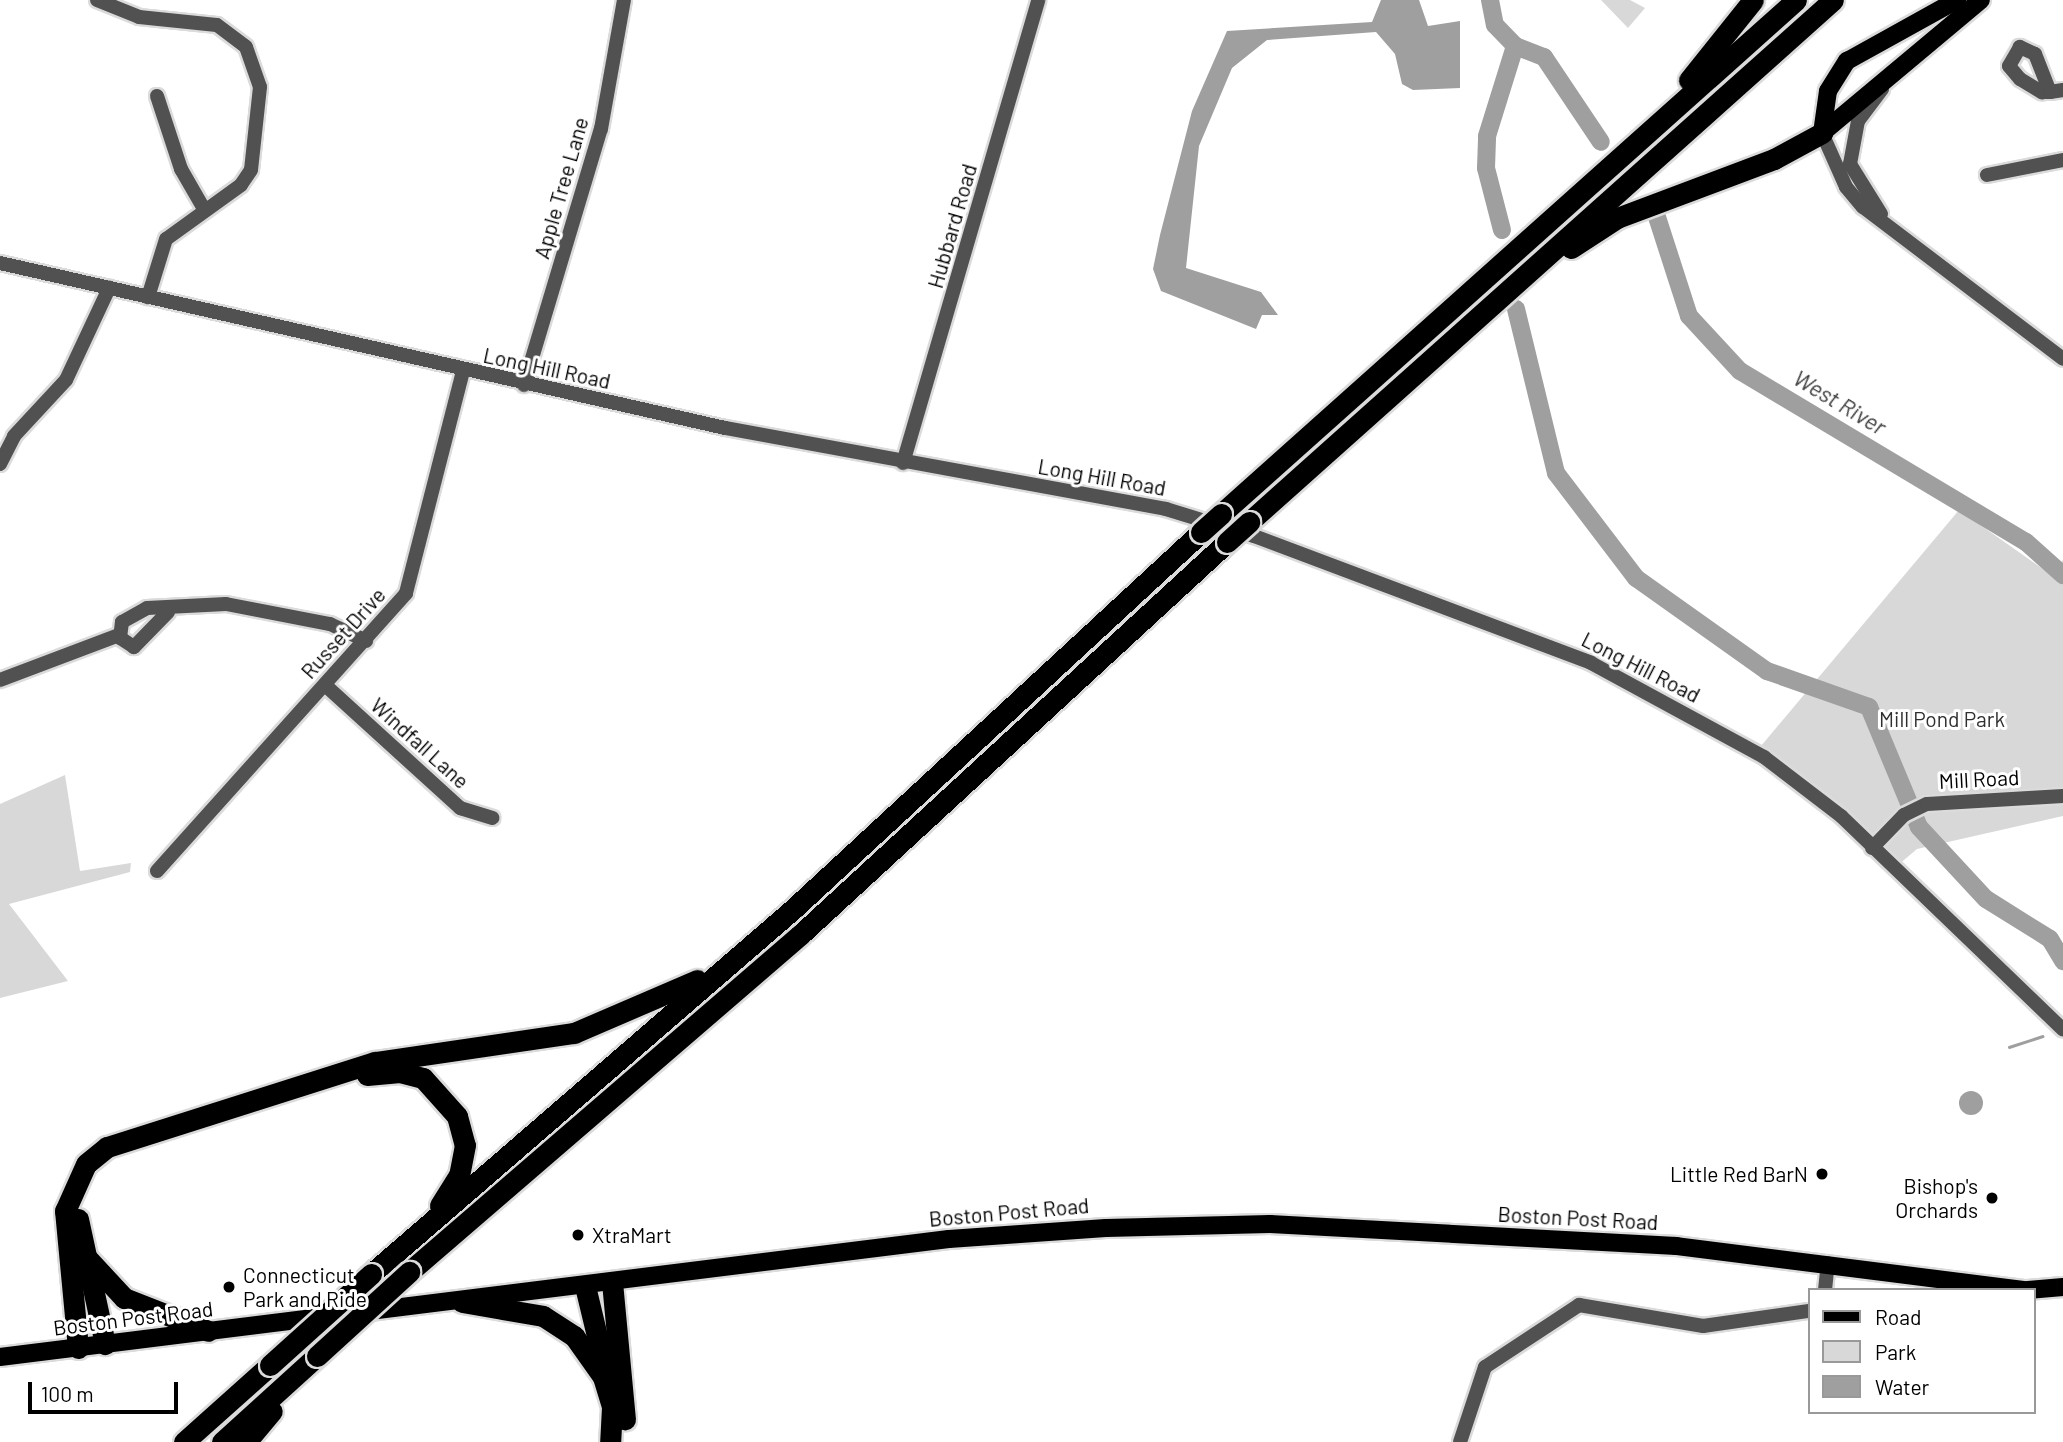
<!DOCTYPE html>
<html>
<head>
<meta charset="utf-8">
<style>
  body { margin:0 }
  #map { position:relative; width:2063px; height:1442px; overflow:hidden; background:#fff; font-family:Barlow,sans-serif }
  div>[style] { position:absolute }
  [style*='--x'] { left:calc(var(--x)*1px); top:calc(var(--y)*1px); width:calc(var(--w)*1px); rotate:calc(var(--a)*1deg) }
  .green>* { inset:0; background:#d8d8d8 }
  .water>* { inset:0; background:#9f9f9f }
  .round { border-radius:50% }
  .stream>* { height:2.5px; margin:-1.25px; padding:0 1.25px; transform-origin:1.25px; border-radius:1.25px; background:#9f9f9f }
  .river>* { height:18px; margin:-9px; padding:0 9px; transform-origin:9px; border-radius:9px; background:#9f9f9f }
  .roads { filter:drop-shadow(2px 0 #dbdbdb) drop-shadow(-2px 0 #dbdbdb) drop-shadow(0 2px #dbdbdb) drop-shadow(0 -2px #dbdbdb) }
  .minor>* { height:14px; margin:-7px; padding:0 7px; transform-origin:7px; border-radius:7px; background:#515151 }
  .major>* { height:18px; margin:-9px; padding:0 9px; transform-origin:9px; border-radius:9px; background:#000 }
  .highway>* { height:21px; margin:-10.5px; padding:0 10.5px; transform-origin:10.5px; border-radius:10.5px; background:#000 }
  .bridges { filter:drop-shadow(2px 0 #dbdbdb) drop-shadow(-2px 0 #dbdbdb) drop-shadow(0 2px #dbdbdb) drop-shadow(0 -2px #dbdbdb) }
  .highway-bridge>* { height:21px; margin:-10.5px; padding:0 10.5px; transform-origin:10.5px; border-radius:10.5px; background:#000 }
  .dots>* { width:19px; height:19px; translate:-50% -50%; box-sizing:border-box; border:4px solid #fff; border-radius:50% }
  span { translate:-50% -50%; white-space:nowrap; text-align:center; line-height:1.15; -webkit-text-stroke:6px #fff; paint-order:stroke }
  .street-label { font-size:21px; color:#000 }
  .park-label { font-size:21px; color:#2f2f2f }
  .poi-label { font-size:21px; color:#000 }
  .right { translate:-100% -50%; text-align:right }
  .left { translate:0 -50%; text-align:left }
  .water-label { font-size:23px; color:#404040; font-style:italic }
  .legend { position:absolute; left:1808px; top:1288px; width:228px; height:126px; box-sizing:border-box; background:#fff; border:2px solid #999; margin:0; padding:9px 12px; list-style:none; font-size:21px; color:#000 }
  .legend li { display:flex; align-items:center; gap:14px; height:35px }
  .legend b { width:35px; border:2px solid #999 }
  .scale { position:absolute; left:28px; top:1382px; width:150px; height:32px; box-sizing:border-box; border:4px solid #000; border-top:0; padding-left:9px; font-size:21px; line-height:24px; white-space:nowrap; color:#000; -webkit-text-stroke:5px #fff; paint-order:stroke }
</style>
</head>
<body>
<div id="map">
  <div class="green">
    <i style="clip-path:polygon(1601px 0,1630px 0,1645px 8px,1628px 28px)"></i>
    <i style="clip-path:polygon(1959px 510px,2050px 574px,2063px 560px,2063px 816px,1917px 849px,1898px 865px,1761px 746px)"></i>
    <i style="clip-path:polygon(65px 775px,80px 871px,131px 863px,130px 872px,9px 904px,68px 981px,0 998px,0 804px)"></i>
  </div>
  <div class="water">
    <i style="clip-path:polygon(1381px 0,1419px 0,1428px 26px,1460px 21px,1460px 88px,1413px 90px,1402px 84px,1395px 54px,1376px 32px,1267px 40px,1232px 68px,1199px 146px,1186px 268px,1261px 292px,1278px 315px,1262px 315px,1256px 329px,1161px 291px,1153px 269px,1160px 235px,1192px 111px,1227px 31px,1372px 22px)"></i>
    <i class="round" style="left:1959px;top:1091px;width:24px;height:24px"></i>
  </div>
  <div class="stream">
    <i style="--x:2009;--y:1047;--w:35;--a:-18"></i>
  </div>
  <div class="river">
    <i style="--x:1490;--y:0;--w:25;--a:79"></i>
    <i style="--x:1495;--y:25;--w:29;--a:46"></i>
    <i style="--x:1515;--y:46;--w:31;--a:21"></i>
    <i style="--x:1544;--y:57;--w:102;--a:56.2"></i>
    <i style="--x:1657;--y:217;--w:104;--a:72.1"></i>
    <i style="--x:1689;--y:316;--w:75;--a:47.2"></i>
    <i style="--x:1740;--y:371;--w:333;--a:30.9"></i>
    <i style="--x:2026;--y:542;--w:50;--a:41.7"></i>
    <i style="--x:1502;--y:230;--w:64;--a:-104.5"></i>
    <i style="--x:1486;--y:168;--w:32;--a:-88"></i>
    <i style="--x:1487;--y:136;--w:94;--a:-72.7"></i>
    <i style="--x:1516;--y:309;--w:169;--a:76.3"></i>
    <i style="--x:1556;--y:473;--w:132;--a:52.7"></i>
    <i style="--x:1636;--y:578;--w:161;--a:35.4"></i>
    <i style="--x:1767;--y:671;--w:108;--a:19.4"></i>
    <i style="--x:1869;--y:707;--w:130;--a:67.4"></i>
    <i style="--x:1919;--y:827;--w:98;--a:47.1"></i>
    <i style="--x:1986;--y:899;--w:75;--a:32"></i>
    <i style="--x:2050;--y:939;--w:26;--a:59"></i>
  </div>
  <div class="roads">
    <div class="minor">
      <i style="--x:97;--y:0;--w:45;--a:22"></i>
      <i style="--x:139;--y:17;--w:78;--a:5.9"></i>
      <i style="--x:217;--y:25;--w:36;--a:37"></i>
      <i style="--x:246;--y:47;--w:42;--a:70.7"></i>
      <i style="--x:260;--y:87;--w:83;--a:96.2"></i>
      <i style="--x:251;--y:170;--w:18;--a:124"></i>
      <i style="--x:241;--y:185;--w:92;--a:144.2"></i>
      <i style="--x:166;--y:239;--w:61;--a:107.2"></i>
      <i style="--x:2050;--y:92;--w:41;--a:-111.5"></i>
      <i style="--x:2035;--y:54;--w:17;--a:-155"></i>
      <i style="--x:2020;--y:47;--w:22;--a:120"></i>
      <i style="--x:2009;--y:66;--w:17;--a:50"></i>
      <i style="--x:2020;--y:79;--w:26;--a:31"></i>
      <i style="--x:2042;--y:92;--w:8;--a:0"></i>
      <i style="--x:2050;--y:92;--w:13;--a:-9"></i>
      <i style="--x:157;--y:96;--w:77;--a:71.8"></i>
      <i style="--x:181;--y:169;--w:46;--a:60.1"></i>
      <i style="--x:1822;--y:133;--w:59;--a:66"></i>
      <i style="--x:1846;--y:187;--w:26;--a:50"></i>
      <i style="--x:1863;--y:207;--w:251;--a:37.2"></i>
      <i style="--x:1987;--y:175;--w:77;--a:-11.2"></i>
      <i style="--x:1881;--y:214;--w:59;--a:-121.8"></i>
      <i style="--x:1850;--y:164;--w:44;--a:-79.5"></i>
      <i style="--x:1858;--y:121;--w:40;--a:-53"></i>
      <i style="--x:0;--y:263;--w:744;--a:12.82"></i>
      <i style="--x:725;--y:428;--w:448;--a:10.4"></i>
      <i style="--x:1166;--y:509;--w:92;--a:17.1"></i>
      <i style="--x:1254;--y:536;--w:360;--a:20.6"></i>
      <i style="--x:1591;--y:663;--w:197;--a:28.5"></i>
      <i style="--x:1764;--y:757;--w:97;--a:37.5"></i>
      <i style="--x:1841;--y:816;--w:308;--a:43.9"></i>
      <i style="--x:524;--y:385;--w:267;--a:-73.3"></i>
      <i style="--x:601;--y:129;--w:131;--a:-79.9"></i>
      <i style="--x:903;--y:463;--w:482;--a:-73.7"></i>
      <i style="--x:0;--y:464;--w:31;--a:-63"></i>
      <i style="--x:14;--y:436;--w:76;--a:-47.1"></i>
      <i style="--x:66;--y:380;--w:102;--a:-64.9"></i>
      <i style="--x:168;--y:612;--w:49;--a:134.2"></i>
      <i style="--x:134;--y:647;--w:17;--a:-147"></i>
      <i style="--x:120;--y:638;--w:16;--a:-83"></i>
      <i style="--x:122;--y:622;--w:29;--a:-29"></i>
      <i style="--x:147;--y:608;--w:79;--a:-2.9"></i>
      <i style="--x:226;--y:604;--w:106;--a:10.9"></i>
      <i style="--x:330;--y:624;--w:40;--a:25"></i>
      <i style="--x:0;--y:680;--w:127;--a:-20.7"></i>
      <i style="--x:325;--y:685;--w:183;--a:42.3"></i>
      <i style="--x:460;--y:808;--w:34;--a:17"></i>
      <i style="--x:1872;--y:848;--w:46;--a:-45.9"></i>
      <i style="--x:1904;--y:815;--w:25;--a:-26"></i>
      <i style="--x:1927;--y:804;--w:136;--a:-3.4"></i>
      <i style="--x:157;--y:871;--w:373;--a:-48.1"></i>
      <i style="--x:406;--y:593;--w:229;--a:-75.6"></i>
      <i style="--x:1825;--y:1290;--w:27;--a:-84"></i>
      <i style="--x:1460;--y:1442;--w:79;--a:-71.6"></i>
      <i style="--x:1485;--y:1367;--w:113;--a:-33.4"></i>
      <i style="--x:1579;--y:1305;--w:126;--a:9.6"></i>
      <i style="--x:1703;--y:1326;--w:107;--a:-8.1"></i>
    </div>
    <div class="major">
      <i style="--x:1822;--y:133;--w:207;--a:-39.9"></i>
      <i style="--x:1822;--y:133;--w:42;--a:-81.9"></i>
      <i style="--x:1828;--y:91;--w:36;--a:-58"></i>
      <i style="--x:1847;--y:61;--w:126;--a:-29"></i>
      <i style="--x:2028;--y:1290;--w:35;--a:-5"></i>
      <i style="--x:0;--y:1357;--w:956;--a:-7.09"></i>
      <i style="--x:949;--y:1239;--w:157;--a:-4"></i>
      <i style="--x:1106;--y:1228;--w:164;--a:-1.4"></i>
      <i style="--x:1270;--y:1224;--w:407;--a:3.1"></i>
      <i style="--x:1676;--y:1246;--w:353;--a:7.2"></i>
    </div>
    <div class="highway">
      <i style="--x:1689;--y:80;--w:102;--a:-51.3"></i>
      <i style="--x:1571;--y:248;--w:55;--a:-33.1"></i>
      <i style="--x:1617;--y:218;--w:168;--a:-20.6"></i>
      <i style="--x:1774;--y:159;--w:55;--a:-28.4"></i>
      <i style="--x:1221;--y:514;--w:771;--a:-41.79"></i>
      <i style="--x:1249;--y:522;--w:783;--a:-41.79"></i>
      <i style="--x:367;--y:1075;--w:33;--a:-5"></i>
      <i style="--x:400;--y:1072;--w:24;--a:15"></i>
      <i style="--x:423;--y:1078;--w:51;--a:48.2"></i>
      <i style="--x:457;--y:1116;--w:30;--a:75"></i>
      <i style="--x:465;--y:1145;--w:31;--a:101"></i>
      <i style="--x:459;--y:1175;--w:36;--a:122"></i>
      <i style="--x:78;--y:1219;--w:128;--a:77.8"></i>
      <i style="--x:88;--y:1259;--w:53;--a:47.3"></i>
      <i style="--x:124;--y:1298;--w:90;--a:21.4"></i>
      <i style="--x:409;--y:1272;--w:518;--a:-40.77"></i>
      <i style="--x:801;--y:934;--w:579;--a:-42.62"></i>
      <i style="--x:371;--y:1274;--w:557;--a:-40.85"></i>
      <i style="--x:792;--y:910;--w:557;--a:-42.74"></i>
      <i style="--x:612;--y:1282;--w:138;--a:84.6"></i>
      <i style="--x:585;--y:1286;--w:85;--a:76.5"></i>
      <i style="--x:462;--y:1302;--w:82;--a:9.8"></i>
      <i style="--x:543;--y:1316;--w:37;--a:33"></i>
      <i style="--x:574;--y:1336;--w:50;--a:54.7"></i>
      <i style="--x:603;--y:1377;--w:31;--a:73"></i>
      <i style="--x:612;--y:1407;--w:35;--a:93"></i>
      <i style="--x:78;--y:1348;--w:138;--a:-95.4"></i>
      <i style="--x:65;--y:1211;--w:51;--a:-65.9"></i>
      <i style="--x:86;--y:1164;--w:27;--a:-39"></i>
      <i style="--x:107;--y:1147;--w:281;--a:-17.6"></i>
      <i style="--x:375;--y:1062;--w:201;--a:-8.3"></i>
      <i style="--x:574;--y:1033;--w:134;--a:-23.3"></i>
      <i style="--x:184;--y:1442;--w:115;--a:-41.8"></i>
      <i style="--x:222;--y:1442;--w:128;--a:-42.2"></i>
      <i style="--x:246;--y:1442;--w:40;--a:-50"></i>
    </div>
  </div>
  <div class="bridges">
    <div class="highway-bridge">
      <i style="--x:1201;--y:532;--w:27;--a:-42"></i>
      <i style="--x:1227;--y:542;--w:30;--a:-42"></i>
      <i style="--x:317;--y:1356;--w:125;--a:-42.4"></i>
      <i style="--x:270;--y:1365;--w:136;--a:-42"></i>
    </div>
  </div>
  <div class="dots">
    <i style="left:1822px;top:1174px;background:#000"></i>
    <i style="left:1992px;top:1198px;background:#000"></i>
    <i style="left:578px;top:1235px;background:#000"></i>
    <i style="left:229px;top:1287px;background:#000"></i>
  </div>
  <div class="street-label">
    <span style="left:561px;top:188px;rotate:-74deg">Apple Tree Lane</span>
    <span style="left:952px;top:226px;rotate:-74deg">Hubbard Road</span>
    <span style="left:547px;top:368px;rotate:12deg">Long Hill Road</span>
    <span style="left:1102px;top:477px;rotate:10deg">Long Hill Road</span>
    <span style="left:343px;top:633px;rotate:-48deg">Russet Drive</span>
    <span style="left:1641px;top:667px;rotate:27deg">Long Hill Road</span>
    <span style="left:420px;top:743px;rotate:42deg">Windfall Lane</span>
    <span style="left:1979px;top:779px;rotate:-3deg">Mill Road</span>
    <span style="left:1009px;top:1212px;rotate:-5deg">Boston Post Road</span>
    <span style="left:1578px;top:1218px;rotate:3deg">Boston Post Road</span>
    <span style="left:133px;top:1318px;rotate:-7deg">Boston Post Road</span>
  </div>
  <div class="park-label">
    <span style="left:1942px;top:719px">Mill Pond Park</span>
  </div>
  <div class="poi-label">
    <span class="right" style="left:1808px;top:1174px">Little Red BarN</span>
    <span class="right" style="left:1978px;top:1198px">Bishop's<br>Orchards</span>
    <span class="left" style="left:592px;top:1235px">XtraMart</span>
    <span class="left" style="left:243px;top:1287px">Connecticut<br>Park and Ride</span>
  </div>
  <div class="water-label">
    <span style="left:1840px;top:402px;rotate:31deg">West River</span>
  </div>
  <ul class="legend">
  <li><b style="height:9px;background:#000"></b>Road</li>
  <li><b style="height:19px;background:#d8d8d8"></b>Park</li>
  <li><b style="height:19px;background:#9f9f9f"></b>Water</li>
  </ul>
  <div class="scale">100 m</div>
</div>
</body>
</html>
